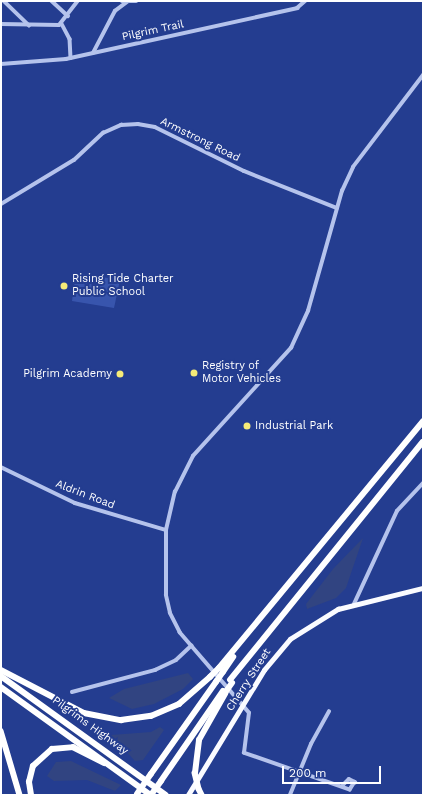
<!DOCTYPE html>
<html>
<head>
<meta charset="utf-8">
<style>
  body { margin:0 }
  #map { position:relative; width:424px; height:796px; overflow:hidden; background:#243d90; font-family:"Work Sans",sans-serif }
  div>[style] { position:absolute }
  [style*='--x'] { left:calc(var(--x)*1px); top:calc(var(--y)*1px); width:calc(var(--w)*1px); rotate:calc(var(--a)*1deg) }
  .green>* { inset:0; background:#3855ad }
  .water>* { inset:0; background:#314481 }
  .minor>* { height:3.5px; margin:-1.75px; padding:0 1.75px; transform-origin:1.75px; border-radius:1.75px; background:#b5c3ec }
  .major>* { height:4.5px; margin:-2.25px; padding:0 2.25px; transform-origin:2.25px; border-radius:2.25px; background:#fafbff }
  .highway>* { height:5.5px; margin:-2.75px; padding:0 2.75px; transform-origin:2.75px; border-radius:2.75px; background:#fff }
  .highway-bridge>* { height:5.5px; margin:-2.75px; padding:0 2.75px; transform-origin:2.75px; border-radius:2.75px; background:#fff }
  .dots>* { width:11px; height:11px; translate:-50% -50%; box-sizing:border-box; border:2px solid #243d90; border-radius:50% }
  span { translate:-50% -50%; white-space:nowrap; text-align:center; line-height:1.15; -webkit-text-stroke:4px #243d90; paint-order:stroke }
  .street-label { font-size:11px; color:#fff }
  .poi-label { font-size:11px; color:#fff }
  .left { translate:0 -50%; text-align:left }
  .right { translate:-100% -50%; text-align:right }
  .frame { position:absolute; inset:0; border:2px solid #fff; pointer-events:none }
  .scale { position:absolute; left:282px; top:766px; width:99px; height:18px; box-sizing:border-box; border:2px solid #fff; border-top:0; padding-left:5px; font-size:12px; line-height:14px; white-space:nowrap; color:#fff; -webkit-text-stroke:3px #243d90; paint-order:stroke }
</style>
</head>
<body>
<div id="map">
  <div class="green">
    <i style="clip-path:polygon(76px 273px,120px 280px,114px 308px,72px 301px)"></i>
  </div>
  <div class="water">
    <i style="clip-path:polygon(363px 538px,346px 588px,336px 598px,307px 609px,306px 604px,333px 569px)"></i>
    <i style="clip-path:polygon(188px 673px,193px 679px,183px 689px,154px 704px,132px 709px,109px 698px,124px 689px)"></i>
    <i style="clip-path:polygon(160px 727px,164px 730px,143px 760px,135px 761px,111px 735px,151px 732px)"></i>
    <i style="clip-path:polygon(71px 761px,121px 785px,115px 791px,87px 780px,54px 781px,47px 776px,56px 762px)"></i>
  </div>
  <div class="minor">
    <i style="--x:4;--y:1;--w:35;--a:44"></i>
    <i style="--x:52;--y:1;--w:22;--a:43"></i>
    <i style="--x:122;--y:1;--w:14;--a:0"></i>
    <i style="--x:1;--y:24;--w:58;--a:1"></i>
    <i style="--x:59;--y:25;--w:31;--a:-52"></i>
    <i style="--x:62;--y:24;--w:17;--a:62"></i>
    <i style="--x:70;--y:39;--w:19;--a:87"></i>
    <i style="--x:93;--y:53;--w:47;--a:-62.4"></i>
    <i style="--x:115;--y:11;--w:15;--a:-37"></i>
    <i style="--x:1;--y:64;--w:65;--a:-4.4"></i>
    <i style="--x:66;--y:59;--w:237;--a:-12.4"></i>
    <i style="--x:297;--y:8;--w:11;--a:-41"></i>
    <i style="--x:1;--y:204;--w:85;--a:-31.1"></i>
    <i style="--x:74;--y:160;--w:40;--a:-43"></i>
    <i style="--x:103;--y:133;--w:20;--a:-24"></i>
    <i style="--x:121;--y:125;--w:17;--a:-3"></i>
    <i style="--x:138;--y:124;--w:17;--a:10"></i>
    <i style="--x:155;--y:127;--w:99;--a:26.3"></i>
    <i style="--x:244;--y:171;--w:100;--a:21.7"></i>
    <i style="--x:1;--y:467;--w:82;--a:25.9"></i>
    <i style="--x:75;--y:503;--w:95;--a:16.5"></i>
    <i style="--x:354;--y:604;--w:102;--a:-65.2"></i>
    <i style="--x:397;--y:511;--w:38;--a:-47"></i>
    <i style="--x:72;--y:692;--w:86;--a:-14.8"></i>
    <i style="--x:155;--y:670;--w:23;--a:-25"></i>
    <i style="--x:176;--y:660;--w:21;--a:-43"></i>
    <i style="--x:343;--y:785;--w:8;--a:-45"></i>
    <i style="--x:349;--y:779;--w:7;--a:27"></i>
    <i style="--x:355;--y:782;--w:9;--a:122"></i>
    <i style="--x:350;--y:790;--w:112;--a:-160.8"></i>
    <i style="--x:244;--y:753;--w:40;--a:-82.9"></i>
    <i style="--x:249;--y:713;--w:106;--a:-130.8"></i>
    <i style="--x:180;--y:633;--w:22;--a:-117"></i>
    <i style="--x:170;--y:613;--w:18;--a:-103"></i>
    <i style="--x:166;--y:595;--w:65;--a:-90"></i>
    <i style="--x:166;--y:530;--w:39;--a:-77"></i>
    <i style="--x:175;--y:492;--w:40;--a:-63.4"></i>
    <i style="--x:193;--y:456;--w:146;--a:-47.8"></i>
    <i style="--x:291;--y:348;--w:41;--a:-65.3"></i>
    <i style="--x:308;--y:311;--w:125;--a:-74.2"></i>
    <i style="--x:342;--y:191;--w:26;--a:-65"></i>
    <i style="--x:353;--y:167;--w:116;--a:-52.7"></i>
    <i style="--x:290;--y:795;--w:55;--a:-67.6"></i>
    <i style="--x:311;--y:744;--w:37;--a:-61"></i>
  </div>
  <div class="major">
    <i style="--x:188;--y:795;--w:146;--a:-58.7"></i>
    <i style="--x:264;--y:670;--w:40;--a:-50"></i>
    <i style="--x:290;--y:639;--w:57;--a:-32"></i>
    <i style="--x:338;--y:609;--w:88;--a:-13.9"></i>
  </div>
  <div class="highway">
    <i style="--x:219;--y:668;--w:320;--a:-50.4"></i>
    <i style="--x:1;--y:670;--w:93;--a:27.4"></i>
    <i style="--x:84;--y:713;--w:38;--a:11"></i>
    <i style="--x:121;--y:720;--w:30;--a:-8"></i>
    <i style="--x:151;--y:716;--w:30;--a:-23"></i>
    <i style="--x:179;--y:704;--w:41;--a:-41.1"></i>
    <i style="--x:223;--y:672;--w:18;--a:-56"></i>
    <i style="--x:1;--y:676;--w:203;--a:35.8"></i>
    <i style="--x:230;--y:680;--w:306;--a:-51"></i>
    <i style="--x:1;--y:687;--w:185;--a:35.8"></i>
    <i style="--x:1;--y:731;--w:67;--a:73.5"></i>
    <i style="--x:195;--y:773;--w:33;--a:-83"></i>
    <i style="--x:199;--y:740;--w:53;--a:-60.5"></i>
    <i style="--x:151;--y:774;--w:113;--a:-54.8"></i>
    <i style="--x:161;--y:781;--w:109;--a:-55.4"></i>
    <i style="--x:199;--y:789;--w:7;--a:63"></i>
    <i style="--x:31;--y:795;--w:13;--a:-99"></i>
    <i style="--x:29;--y:782;--w:16;--a:-76"></i>
    <i style="--x:33;--y:766;--w:25;--a:-42"></i>
    <i style="--x:52;--y:749;--w:21;--a:-5"></i>
    <i style="--x:73;--y:747;--w:35;--a:27"></i>
  </div>
  <div class="highway-bridge">
    <i style="--x:210;--y:677;--w:13;--a:-45"></i>
    <i style="--x:216;--y:682;--w:12;--a:-55"></i>
    <i style="--x:225;--y:693;--w:12;--a:-55"></i>
    <i style="--x:195;--y:773;--w:16;--a:76"></i>
    <i style="--x:137;--y:794;--w:24;--a:-55"></i>
    <i style="--x:151;--y:795;--w:17;--a:-54"></i>
  </div>
  <div class="dots">
    <i style="left:64px;top:286px;background:#f6eb78"></i>
    <i style="left:194px;top:373px;background:#f6eb78"></i>
    <i style="left:120px;top:374px;background:#f6eb78"></i>
    <i style="left:247px;top:426px;background:#f6eb78"></i>
  </div>
  <div class="street-label">
    <span style="left:153px;top:31px;rotate:-12deg">Pilgrim Trail</span>
    <span style="left:200px;top:140px;rotate:26deg">Armstrong Road</span>
    <span style="left:85px;top:495px;rotate:21deg">Aldrin Road</span>
    <span style="left:249px;top:680px;rotate:-57deg">Cherry Street</span>
    <span style="left:90px;top:726px;rotate:36deg">Pilgrims Highway</span>
  </div>
  <div class="poi-label">
    <span class="left" style="left:72px;top:286px">Rising Tide Charter<br>Public School</span>
    <span class="left" style="left:202px;top:373px">Registry of<br>Motor Vehicles</span>
    <span class="right" style="left:112px;top:374px">Pilgrim Academy</span>
    <span class="left" style="left:255px;top:426px">Industrial Park</span>
  </div>
  <div class="frame"></div>
  <div class="scale">200 m</div>
</div>
</body>
</html>
